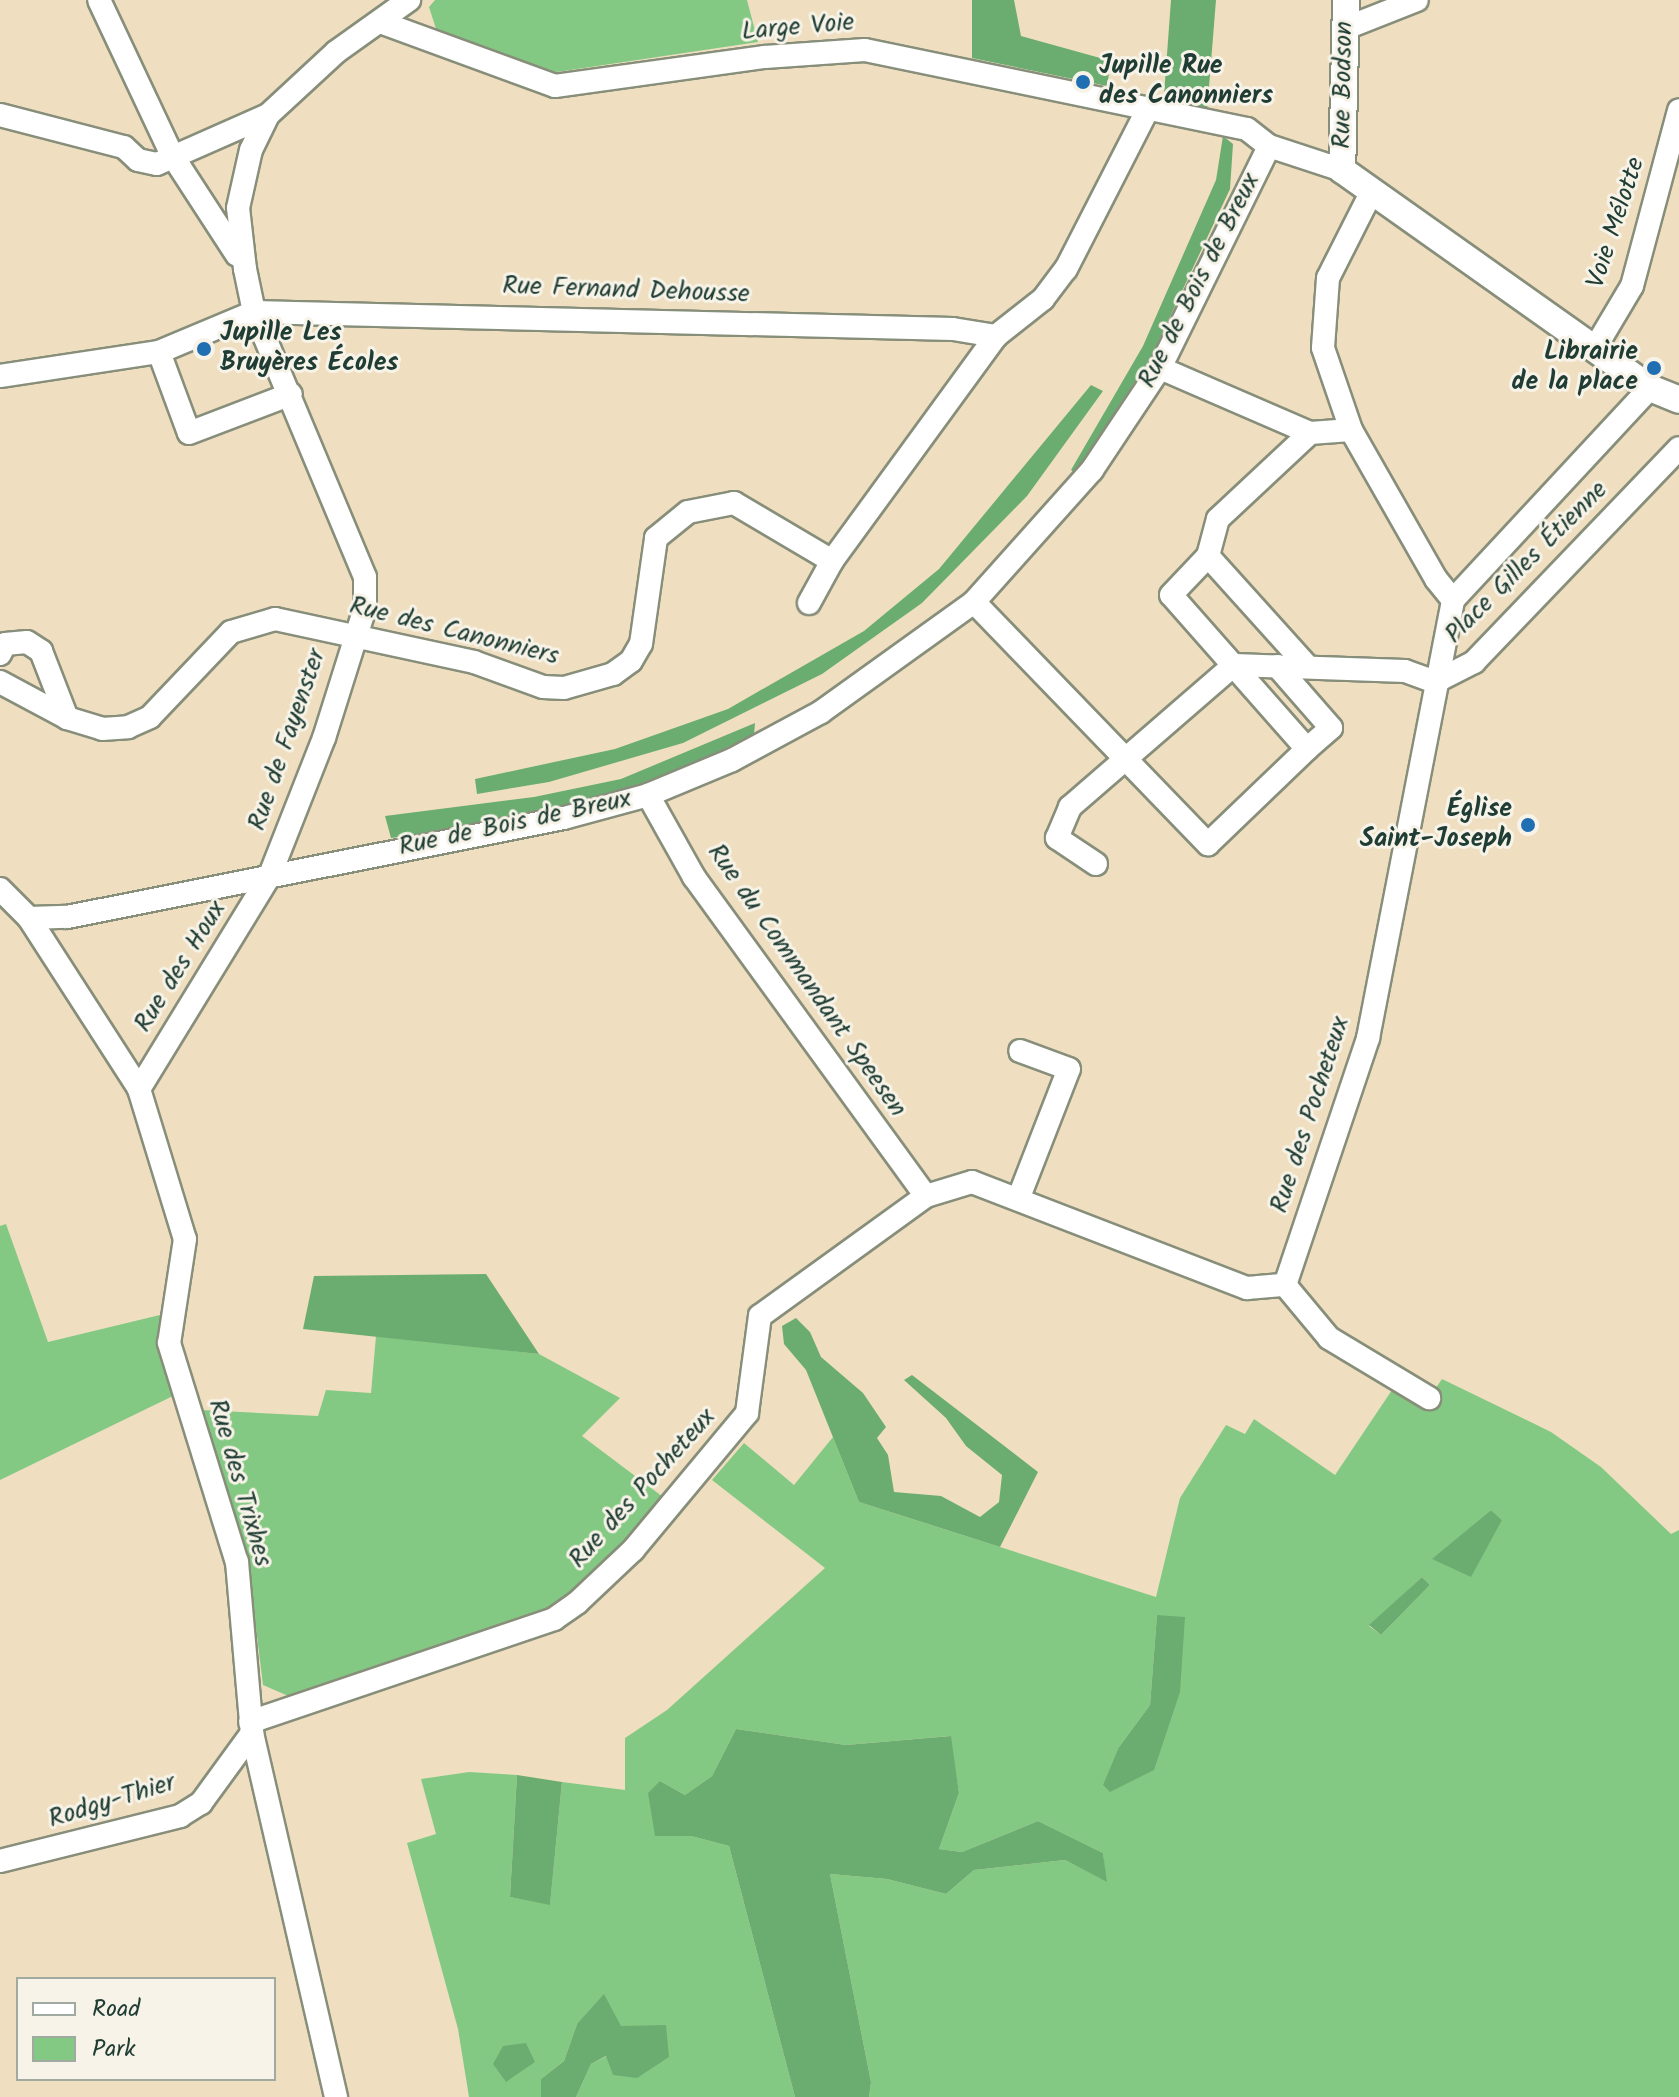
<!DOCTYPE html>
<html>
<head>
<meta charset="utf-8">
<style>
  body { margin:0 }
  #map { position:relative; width:1679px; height:2097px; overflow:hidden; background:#efdfc0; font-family:Kalam,sans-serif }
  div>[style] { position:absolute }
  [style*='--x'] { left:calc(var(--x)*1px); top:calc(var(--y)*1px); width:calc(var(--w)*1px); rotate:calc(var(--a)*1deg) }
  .green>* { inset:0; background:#84c983 }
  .forest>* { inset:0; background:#6bad71 }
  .roads { filter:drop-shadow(2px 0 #878e7a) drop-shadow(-2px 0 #878e7a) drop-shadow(0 2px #878e7a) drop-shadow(0 -2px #878e7a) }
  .minor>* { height:22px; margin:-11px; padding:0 11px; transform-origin:11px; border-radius:11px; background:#fff }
  .tertiary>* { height:26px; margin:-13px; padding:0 13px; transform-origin:13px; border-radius:13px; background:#fff }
  .dots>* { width:22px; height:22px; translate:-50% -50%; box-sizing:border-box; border:4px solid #f7f3e8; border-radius:50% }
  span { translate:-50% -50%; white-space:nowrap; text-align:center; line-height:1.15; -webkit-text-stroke:6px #f7f3e8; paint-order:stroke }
  .street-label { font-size:26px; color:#1f3d34 }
  .poi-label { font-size:26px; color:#1f3d34; font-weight:700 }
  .left { translate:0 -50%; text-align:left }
  .right { translate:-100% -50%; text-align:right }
  .legend { position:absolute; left:16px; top:1977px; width:260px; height:104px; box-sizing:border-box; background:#f7f3e8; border:2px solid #a1aaa0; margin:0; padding:10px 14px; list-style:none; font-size:24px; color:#1f3d34 }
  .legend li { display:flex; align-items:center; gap:16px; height:40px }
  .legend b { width:40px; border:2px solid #a1aaa0 }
</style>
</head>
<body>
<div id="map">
  <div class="green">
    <i style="clip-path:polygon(435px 0,747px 0,758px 42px,557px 72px,534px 69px,437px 32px,429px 7px)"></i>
    <i style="clip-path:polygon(6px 1224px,48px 1342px,164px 1314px,175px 1395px,0 1480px,0 1226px)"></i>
    <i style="clip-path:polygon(376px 1336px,539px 1354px,620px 1398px,582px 1436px,667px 1500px,610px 1561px,549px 1615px,293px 1698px,263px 1685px,251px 1587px,233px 1505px,201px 1410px,318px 1416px,326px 1390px,371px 1393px)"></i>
    <i style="clip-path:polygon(evenodd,1442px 1379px,1551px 1432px,1601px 1467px,1671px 1534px,1679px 1530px,1679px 2097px,869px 2097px,871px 2082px,830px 1874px,887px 1879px,946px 1894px,974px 1870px,1065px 1860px,1106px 1881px,1103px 1853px,1038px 1821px,962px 1852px,939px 1849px,959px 1793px,950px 1736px,846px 1745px,736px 1729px,712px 1776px,685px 1795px,660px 1781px,656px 1836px,691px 1836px,729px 1846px,795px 2097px,576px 2097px,591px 2064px,607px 2056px,621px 2026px,577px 2024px,564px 2061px,541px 2079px,541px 2097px,469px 2097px,458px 2029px,407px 1843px,436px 1834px,421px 1779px,469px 1772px,517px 1775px,510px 1897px,550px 1904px,562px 1782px,625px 1790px,625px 1738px,667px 1710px,825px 1568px,712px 1480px,744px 1443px,794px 1485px,833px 1437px,859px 1502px,1156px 1597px,1180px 1498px,1226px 1425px,1245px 1434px,1254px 1419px,1335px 1475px,1394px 1387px,1422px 1408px,1442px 1379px,1491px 1510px,1502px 1520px,1433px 1560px,1433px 1559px,1491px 1510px,1442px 1379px,1422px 1577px,1430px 1585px,1381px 1635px,1369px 1626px,1422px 1577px,1442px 1379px,1157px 1615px,1154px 1769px,1119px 1747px,1150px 1705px,1157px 1615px)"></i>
  </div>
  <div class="forest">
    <i style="clip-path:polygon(972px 0,1014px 0,1021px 36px,1111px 61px,1107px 86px,972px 58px)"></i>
    <i style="clip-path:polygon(1171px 0,1216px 0,1207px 112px,1164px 95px)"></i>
    <i style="clip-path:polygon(1223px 136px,1233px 144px,1230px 189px,1151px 357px,1075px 473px,1071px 470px,1143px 346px,1216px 180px)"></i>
    <i style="clip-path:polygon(1091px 385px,1103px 391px,1027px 496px,922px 603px,822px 674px,683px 743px,549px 782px,477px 794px,475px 779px,615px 749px,728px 709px,864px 631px,939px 569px)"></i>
    <i style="clip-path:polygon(755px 723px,754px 735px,633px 791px,480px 826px,391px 838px,385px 816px,534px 797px,621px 779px)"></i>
    <i style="clip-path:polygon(486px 1274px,539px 1354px,303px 1329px,314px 1276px)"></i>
    <i style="clip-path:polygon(796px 1318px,810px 1332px,821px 1357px,863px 1393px,886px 1427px,877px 1438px,888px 1455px,894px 1492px,941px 1496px,980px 1517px,999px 1502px,1002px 1475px,966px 1446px,946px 1418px,904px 1380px,912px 1375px,1038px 1472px,1000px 1547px,859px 1502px,806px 1370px,784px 1344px,782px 1326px)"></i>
    <i style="clip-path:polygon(1491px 1510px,1502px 1520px,1471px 1577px,1432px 1559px)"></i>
    <i style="clip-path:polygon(1422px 1577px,1430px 1585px,1381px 1635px,1369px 1625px)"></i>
    <i style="clip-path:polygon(1157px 1615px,1185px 1617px,1180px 1692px,1154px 1770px,1110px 1792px,1103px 1785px,1119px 1747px,1150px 1705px)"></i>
    <i style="clip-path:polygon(736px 1729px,846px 1745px,951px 1736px,959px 1793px,939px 1849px,962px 1852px,1038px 1821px,1103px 1853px,1107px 1882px,1065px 1860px,974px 1870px,946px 1894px,887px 1879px,830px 1874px,871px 2082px,869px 2097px,795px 2097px,729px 1846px,691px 1836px,655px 1836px,648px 1793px,660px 1781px,685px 1795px,712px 1776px)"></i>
    <i style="clip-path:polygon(517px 1775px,562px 1782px,550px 1905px,510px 1897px)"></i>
    <i style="clip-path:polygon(604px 1994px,621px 2026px,666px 2025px,669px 2057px,637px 2078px,613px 2075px,606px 2056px,591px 2064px,576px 2097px,541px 2097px,541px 2079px,564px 2061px,577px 2024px)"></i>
    <i style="clip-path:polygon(526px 2043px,535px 2062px,506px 2082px,493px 2064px,503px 2046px)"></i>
  </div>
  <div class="roads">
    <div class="minor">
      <i style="--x:99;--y:0;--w:171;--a:64.8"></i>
      <i style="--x:172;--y:155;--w:119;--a:57"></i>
      <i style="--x:380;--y:22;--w:186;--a:20.1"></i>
      <i style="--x:555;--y:86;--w:212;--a:-7.9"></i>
      <i style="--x:765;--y:57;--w:100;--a:-4"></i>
      <i style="--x:865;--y:50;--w:390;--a:11.7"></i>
      <i style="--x:1247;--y:129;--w:28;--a:38"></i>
      <i style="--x:1346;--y:28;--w:76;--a:-21.5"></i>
      <i style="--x:0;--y:115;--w:128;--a:14.5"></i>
      <i style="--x:124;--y:147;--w:19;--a:43"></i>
      <i style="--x:138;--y:160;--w:19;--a:12"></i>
      <i style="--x:157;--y:164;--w:121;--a:-23.8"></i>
      <i style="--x:268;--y:115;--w:93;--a:-42.8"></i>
      <i style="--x:336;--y:52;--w:90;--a:-35.5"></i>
      <i style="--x:1269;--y:146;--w:77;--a:18.2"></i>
      <i style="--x:1372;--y:191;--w:97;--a:116.8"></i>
      <i style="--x:1328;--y:278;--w:70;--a:94.1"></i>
      <i style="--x:1323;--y:348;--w:87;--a:71.1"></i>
      <i style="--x:1351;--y:430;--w:172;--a:60.3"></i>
      <i style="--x:1436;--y:579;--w:27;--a:51"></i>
      <i style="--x:1595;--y:348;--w:72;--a:-59.2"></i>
      <i style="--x:1632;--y:286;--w:182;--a:-75"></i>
      <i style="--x:159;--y:352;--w:86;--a:69.7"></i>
      <i style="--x:189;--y:433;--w:109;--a:-20.9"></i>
      <i style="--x:1160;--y:368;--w:163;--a:23.4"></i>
      <i style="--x:1310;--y:433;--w:41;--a:-4.2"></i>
      <i style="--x:0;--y:376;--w:161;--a:-8.6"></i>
      <i style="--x:159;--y:352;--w:103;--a:-22.8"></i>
      <i style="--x:254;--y:312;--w:699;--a:1.39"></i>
      <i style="--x:953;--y:329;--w:44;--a:9.2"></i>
      <i style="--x:1208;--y:556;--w:149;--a:48"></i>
      <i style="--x:974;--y:602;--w:337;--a:46"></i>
      <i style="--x:1208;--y:844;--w:137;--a:-43.8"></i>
      <i style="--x:809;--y:603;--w:48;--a:-61.3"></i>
      <i style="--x:0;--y:654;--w:11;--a:-63"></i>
      <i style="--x:5;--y:644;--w:22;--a:-5"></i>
      <i style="--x:27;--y:642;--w:17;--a:33"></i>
      <i style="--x:41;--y:651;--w:72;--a:68.8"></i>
      <i style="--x:1277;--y:666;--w:82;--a:48.9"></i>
      <i style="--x:1331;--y:728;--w:32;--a:139"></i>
      <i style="--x:1307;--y:749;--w:205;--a:-131.4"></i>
      <i style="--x:1171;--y:595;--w:54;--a:-46.5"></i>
      <i style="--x:1208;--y:556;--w:38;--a:-75"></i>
      <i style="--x:1218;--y:519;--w:126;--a:-43.1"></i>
      <i style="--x:0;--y:682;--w:76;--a:28.2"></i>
      <i style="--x:67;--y:718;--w:37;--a:17"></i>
      <i style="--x:102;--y:729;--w:26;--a:-4"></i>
      <i style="--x:128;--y:727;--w:24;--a:-24"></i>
      <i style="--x:150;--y:717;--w:117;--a:-46.4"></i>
      <i style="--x:231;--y:632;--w:46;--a:-16.5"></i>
      <i style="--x:275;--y:619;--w:204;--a:12.2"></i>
      <i style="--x:474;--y:662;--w:73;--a:19.9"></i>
      <i style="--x:543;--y:687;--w:21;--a:3"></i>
      <i style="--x:564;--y:688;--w:51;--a:-15.9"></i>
      <i style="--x:613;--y:674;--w:22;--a:-36"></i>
      <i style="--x:631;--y:661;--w:20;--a:-60"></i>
      <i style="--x:641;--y:644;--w:107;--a:-81.9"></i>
      <i style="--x:656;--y:538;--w:41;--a:-39.1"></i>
      <i style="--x:688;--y:512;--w:47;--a:-11.1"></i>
      <i style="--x:734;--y:503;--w:114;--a:30.6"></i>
      <i style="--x:832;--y:561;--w:278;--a:-53.9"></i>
      <i style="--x:996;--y:336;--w:60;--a:-38.2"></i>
      <i style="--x:1043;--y:299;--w:38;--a:-53"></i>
      <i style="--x:1066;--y:269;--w:180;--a:-62.9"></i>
      <i style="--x:1435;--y:682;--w:44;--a:-27.1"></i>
      <i style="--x:1474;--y:662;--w:296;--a:-46.2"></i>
      <i style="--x:648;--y:795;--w:94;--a:60.7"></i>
      <i style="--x:694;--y:877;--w:394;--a:54"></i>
      <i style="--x:1096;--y:864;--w:47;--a:-146.3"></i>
      <i style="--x:1057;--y:838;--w:34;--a:-67"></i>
      <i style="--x:1070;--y:807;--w:217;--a:-40.9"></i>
      <i style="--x:1234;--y:665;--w:171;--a:2"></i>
      <i style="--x:1405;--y:671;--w:32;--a:20"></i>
      <i style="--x:0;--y:889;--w:41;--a:45"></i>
      <i style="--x:29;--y:918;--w:203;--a:57.2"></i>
      <i style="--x:139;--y:1089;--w:157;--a:73"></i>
      <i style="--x:185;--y:1239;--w:105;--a:98.7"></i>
      <i style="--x:169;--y:1343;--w:229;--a:72.8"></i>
      <i style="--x:237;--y:1562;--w:172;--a:85"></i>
      <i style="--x:252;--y:1733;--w:374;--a:77"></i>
      <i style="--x:29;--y:918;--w:38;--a:-2"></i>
      <i style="--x:67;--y:917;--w:507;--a:-11.27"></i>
      <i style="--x:564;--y:818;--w:87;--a:-15.3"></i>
      <i style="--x:648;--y:795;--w:91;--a:-22.6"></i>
      <i style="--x:732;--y:760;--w:101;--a:-28.3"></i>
      <i style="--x:821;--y:712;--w:188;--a:-35.7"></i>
      <i style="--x:974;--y:602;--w:177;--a:-48.2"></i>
      <i style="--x:1092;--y:470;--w:123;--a:-56.3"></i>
      <i style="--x:1160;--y:368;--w:247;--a:-63.8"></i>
      <i style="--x:139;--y:1089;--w:251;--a:-58.5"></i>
      <i style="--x:270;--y:875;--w:147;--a:-68.5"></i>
      <i style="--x:324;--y:738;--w:136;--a:-72.5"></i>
      <i style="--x:365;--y:608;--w:31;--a:-90"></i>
      <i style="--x:365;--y:577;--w:287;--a:-112.7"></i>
      <i style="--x:254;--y:312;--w:44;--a:-101.8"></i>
      <i style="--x:245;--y:269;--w:61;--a:-96.5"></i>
      <i style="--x:238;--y:208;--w:59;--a:-77.4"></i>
      <i style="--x:251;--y:150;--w:39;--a:-64"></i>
      <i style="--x:1019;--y:1197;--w:137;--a:-68.7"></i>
      <i style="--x:1069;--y:1069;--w:52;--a:-159.8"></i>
      <i style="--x:1285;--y:1285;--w:69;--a:50.3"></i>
      <i style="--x:1329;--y:1338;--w:117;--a:31"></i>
      <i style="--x:250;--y:1722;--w:321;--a:-18.7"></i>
      <i style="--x:554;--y:1619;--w:29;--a:-35"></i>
      <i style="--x:578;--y:1602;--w:76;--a:-43.4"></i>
      <i style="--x:633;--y:1550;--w:178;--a:-50.2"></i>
      <i style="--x:747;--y:1413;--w:98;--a:-82.4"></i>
      <i style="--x:760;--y:1316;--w:205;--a:-35.9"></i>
      <i style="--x:926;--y:1196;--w:48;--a:-16.9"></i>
      <i style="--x:972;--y:1182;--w:295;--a:21.1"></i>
      <i style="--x:1247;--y:1288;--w:38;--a:-5"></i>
      <i style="--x:1285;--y:1285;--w:261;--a:-71.4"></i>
      <i style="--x:1368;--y:1038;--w:446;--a:-79"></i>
      <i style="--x:1453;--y:600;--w:289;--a:-47.1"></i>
      <i style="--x:0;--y:1861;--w:186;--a:-14"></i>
      <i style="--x:180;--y:1816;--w:25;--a:-32"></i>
      <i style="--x:201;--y:1803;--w:87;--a:-53.9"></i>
    </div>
    <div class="tertiary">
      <i style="--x:1346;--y:0;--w:170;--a:91.3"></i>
      <i style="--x:1342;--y:170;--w:377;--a:35.3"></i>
      <i style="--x:1650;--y:388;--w:31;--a:22"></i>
    </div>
  </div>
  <div class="dots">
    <i style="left:1083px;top:82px;background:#1f6fb2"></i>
    <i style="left:204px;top:349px;background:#1f6fb2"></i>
    <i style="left:1654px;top:368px;background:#1f6fb2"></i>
    <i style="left:1528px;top:825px;background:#1f6fb2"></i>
  </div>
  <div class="street-label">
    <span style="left:798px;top:28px;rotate:-5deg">Large Voie</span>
    <span style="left:1344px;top:85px;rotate:-89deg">Rue Bodson</span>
    <span style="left:1617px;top:223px;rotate:-72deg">Voie Mélotte</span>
    <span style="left:1200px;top:281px;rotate:-63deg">Rue de Bois de Breux</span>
    <span style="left:626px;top:291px;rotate:2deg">Rue Fernand Dehousse</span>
    <span style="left:1527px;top:563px;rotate:-45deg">Place Gilles Étienne</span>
    <span style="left:454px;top:632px;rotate:14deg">Rue des Canonniers</span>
    <span style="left:288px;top:740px;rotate:-71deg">Rue de Fayenster</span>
    <span style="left:515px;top:824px;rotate:-12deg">Rue de Bois de Breux</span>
    <span style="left:181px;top:967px;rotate:-58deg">Rue des Houx</span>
    <span style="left:806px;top:981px;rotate:55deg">Rue du Commandant Speesen</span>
    <span style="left:1311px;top:1115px;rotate:-72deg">Rue des Pocheteux</span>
    <span style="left:239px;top:1483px;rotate:74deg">Rue des Trixhes</span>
    <span style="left:643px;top:1489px;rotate:-48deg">Rue des Pocheteux</span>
    <span style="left:112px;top:1802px;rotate:-17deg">Rodgy-Thier</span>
  </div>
  <div class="poi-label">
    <span class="left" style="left:1099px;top:82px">Jupille Rue<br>des Canonniers</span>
    <span class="left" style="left:220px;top:349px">Jupille Les<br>Bruyères Écoles</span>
    <span class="right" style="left:1638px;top:368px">Librairie<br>de la place</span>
    <span class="right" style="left:1512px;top:825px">Église<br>Saint-Joseph</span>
  </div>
  <ul class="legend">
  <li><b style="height:10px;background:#fff"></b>Road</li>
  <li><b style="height:22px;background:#84c983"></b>Park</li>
  </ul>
</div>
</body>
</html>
